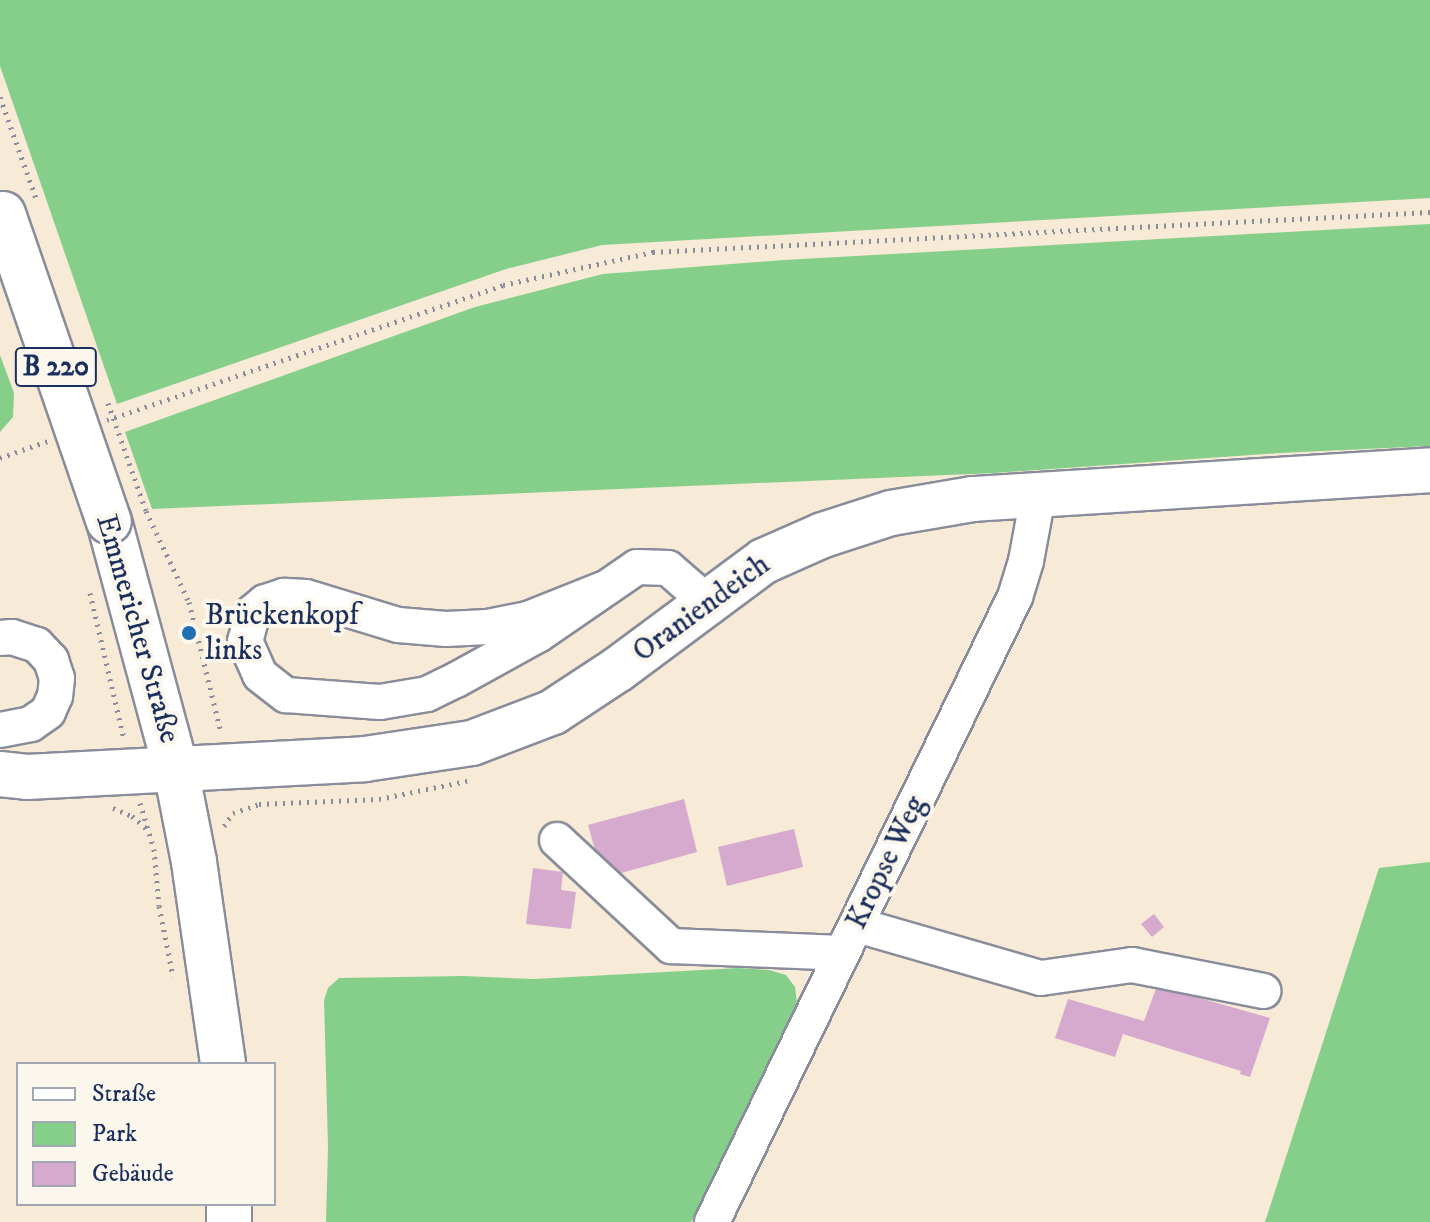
<!DOCTYPE html>
<html>
<head>
<meta charset="utf-8">
<style>
  body { margin:0 }
  #map { position:relative; width:1430px; height:1222px; overflow:hidden; background:#f7ead6; font-family:"IM FELL DW Pica",serif }
  div>[style] { position:absolute }
  [style*='--x'] { left:calc(var(--x)*1px); top:calc(var(--y)*1px); width:calc(var(--w)*1px); rotate:calc(var(--a)*1deg) }
  .green>* { inset:0; background:#85cf8b }
  .building>* { inset:0; background:#d6a9ce }
  .path>* { height:5px; margin-top:-2.5px; transform-origin:0; background:repeating-linear-gradient(90deg,#898c9a 0 2px,transparent 0 8px) }
  .roads { filter:drop-shadow(2px 0 #898c9a) drop-shadow(-2px 0 #898c9a) drop-shadow(0 2px #898c9a) drop-shadow(0 -2px #898c9a) }
  .minor>* { height:34px; margin:-17px; padding:0 17px; transform-origin:17px; border-radius:17px; background:#fff }
  .major>* { height:44px; margin:-22px; padding:0 22px; transform-origin:22px; border-radius:22px; background:#fff }
  .path-bridge>* { height:5px; margin-top:-2.5px; transform-origin:0; background:repeating-linear-gradient(90deg,#898c9a 0 2px,transparent 0 8px) }
  .bridges { filter:drop-shadow(2px 0 #898c9a) drop-shadow(-2px 0 #898c9a) drop-shadow(0 2px #898c9a) drop-shadow(0 -2px #898c9a) }
  .major-bridge>* { height:44px; margin:-22px; padding:0 22px; transform-origin:22px; border-radius:22px; background:#fff }
  .dots>* { width:22px; height:22px; translate:-50% -50%; box-sizing:border-box; border:4px solid #fbf7ec; border-radius:50% }
  span { translate:-50% -50%; white-space:nowrap; text-align:center; line-height:1.15; -webkit-text-stroke:8px #fbf7ec; paint-order:stroke }
  .shield-label span { padding:2px 6px; background:#fbf7ec; border:2px solid; border-radius:6px; -webkit-text-stroke-width:0 }
  .shield-label { font-size:28px; color:#1b2f5e; font-weight:700 }
  .street-label { font-size:30px; color:#1b2f5e }
  .poi-label { font-size:30px; color:#1b2f5e }
  .left { translate:0 -50%; text-align:left }
  .legend { position:absolute; left:16px; top:1062px; width:260px; height:144px; box-sizing:border-box; background:#fbf7ec; border:2px solid #a1a7b3; margin:0; padding:10px 14px; list-style:none; font-size:24px; color:#1b2f5e }
  .legend li { display:flex; align-items:center; gap:16px; height:40px }
  .legend b { width:40px; border:2px solid #a1a7b3 }
</style>
</head>
<body>
<div id="map">
  <div class="green">
    <i style="clip-path:polygon(0 0,1430px 0,1430px 198px,602px 245px,506px 269px,117px 404px,0 66px)"></i>
    <i style="clip-path:polygon(1430px 224px,1430px 446px,1280px 453px,994px 473px,152px 509px,125px 432px,475px 307px,603px 274px,784px 260px)"></i>
    <i style="clip-path:polygon(0 355px,14px 393px,13px 417px,0 432px)"></i>
    <i style="clip-path:polygon(1430px 862px,1430px 1222px,1265px 1222px,1379px 868px)"></i>
    <i style="clip-path:polygon(739px 968px,769px 970px,786px 975px,795px 987px,797px 1003px,691px 1222px,326px 1222px,328px 1146px,324px 1000px,328px 988px,339px 978px,463px 976px,534px 979px)"></i>
  </div>
  <div class="building">
    <i style="clip-path:polygon(684px 799px,697px 852px,603px 878px,588px 825px)"></i>
    <i style="clip-path:polygon(794px 829px,803px 867px,727px 886px,718px 847px)"></i>
    <i style="clip-path:polygon(533px 868px,563px 872px,561px 890px,576px 892px,571px 929px,526px 924px)"></i>
    <i style="clip-path:polygon(1154px 914px,1164px 927px,1152px 937px,1141px 924px)"></i>
    <i style="clip-path:polygon(1157px 986px,1270px 1018px,1250px 1077px,1240px 1074px,1241px 1071px,1123px 1034px,1115px 1057px,1055px 1038px,1068px 999px,1144px 1021px)"></i>
  </div>
  <div class="path">
    <i style="--x:107;--y:420;--w:418;--a:-18.8"></i>
    <i style="--x:503;--y:285;--w:154;--a:-12.4"></i>
    <i style="--x:653;--y:252;--w:778;--a:-2.95"></i>
    <i style="--x:0;--y:458;--w:51;--a:-19.5"></i>
    <i style="--x:146;--y:511;--w:101;--a:64.7"></i>
    <i style="--x:189;--y:602;--w:134;--a:76.2"></i>
    <i style="--x:90;--y:593;--w:150;--a:76.9"></i>
    <i style="--x:140;--y:803;--w:48;--a:73.1"></i>
    <i style="--x:154;--y:849;--w:57;--a:85"></i>
    <i style="--x:159;--y:906;--w:72;--a:78.8"></i>
    <i style="--x:113;--y:808;--w:21;--a:23"></i>
    <i style="--x:132;--y:816;--w:21;--a:41"></i>
    <i style="--x:224;--y:826;--w:16;--a:-55"></i>
    <i style="--x:233;--y:813;--w:28;--a:-19"></i>
    <i style="--x:259;--y:804;--w:120;--a:-2.4"></i>
    <i style="--x:379;--y:799;--w:90;--a:-11.6"></i>
  </div>
  <div class="roads">
    <div class="minor">
      <i style="--x:603;--y:589;--w:81;--a:158.2"></i>
      <i style="--x:528;--y:619;--w:41;--a:168.7"></i>
      <i style="--x:488;--y:627;--w:42;--a:177.3"></i>
      <i style="--x:446;--y:629;--w:48;--a:-175.2"></i>
      <i style="--x:398;--y:625;--w:96;--a:-163.1"></i>
      <i style="--x:306;--y:597;--w:22;--a:-177"></i>
      <i style="--x:284;--y:596;--w:20;--a:162"></i>
      <i style="--x:265;--y:602;--w:16;--a:140"></i>
      <i style="--x:253;--y:612;--w:30;--a:105"></i>
      <i style="--x:245;--y:641;--w:37;--a:66"></i>
      <i style="--x:260;--y:675;--w:33;--a:38"></i>
      <i style="--x:286;--y:695;--w:94;--a:4.3"></i>
      <i style="--x:380;--y:702;--w:48;--a:-9.7"></i>
      <i style="--x:427;--y:694;--w:32;--a:-26"></i>
      <i style="--x:456;--y:680;--w:94;--a:-28.8"></i>
      <i style="--x:538;--y:635;--w:120;--a:-34.5"></i>
      <i style="--x:637;--y:567;--w:31;--a:2"></i>
      <i style="--x:668;--y:568;--w:52;--a:41.1"></i>
      <i style="--x:0;--y:638;--w:12;--a:-5"></i>
      <i style="--x:12;--y:637;--w:26;--a:18"></i>
      <i style="--x:37;--y:645;--w:21;--a:47"></i>
      <i style="--x:51;--y:660;--w:19;--a:72"></i>
      <i style="--x:57;--y:678;--w:18;--a:96"></i>
      <i style="--x:55;--y:696;--w:17;--a:114"></i>
      <i style="--x:48;--y:712;--w:21;--a:145"></i>
      <i style="--x:31;--y:724;--w:32;--a:169"></i>
      <i style="--x:557;--y:840;--w:156;--a:42.9"></i>
      <i style="--x:671;--y:946;--w:171;--a:2.3"></i>
      <i style="--x:857;--y:925;--w:191;--a:16.1"></i>
      <i style="--x:1041;--y:978;--w:92;--a:-8.1"></i>
      <i style="--x:1132;--y:965;--w:134;--a:11.2"></i>
      <i style="--x:712;--y:1222;--w:695;--a:-64.14"></i>
      <i style="--x:1015;--y:597;--w:38;--a:-73"></i>
      <i style="--x:1026;--y:561;--w:66;--a:-79.5"></i>
    </div>
    <div class="major">
      <i style="--x:109;--y:521;--w:258;--a:74.9"></i>
      <i style="--x:176;--y:770;--w:94;--a:78.9"></i>
      <i style="--x:194;--y:862;--w:204;--a:81.8"></i>
      <i style="--x:0;--y:774;--w:27;--a:6"></i>
      <i style="--x:27;--y:777;--w:338;--a:-3"></i>
      <i style="--x:365;--y:759;--w:108;--a:-8.5"></i>
      <i style="--x:472;--y:743;--w:87;--a:-20.9"></i>
      <i style="--x:553;--y:712;--w:77;--a:-33.3"></i>
      <i style="--x:617;--y:670;--w:183;--a:-36.6"></i>
      <i style="--x:764;--y:561;--w:64;--a:-23.8"></i>
      <i style="--x:823;--y:535;--w:71;--a:-17.9"></i>
      <i style="--x:891;--y:513;--w:83;--a:-9.7"></i>
      <i style="--x:973;--y:499;--w:458;--a:-3.6"></i>
      <i style="--x:229;--y:1204;--w:18;--a:90"></i>
    </div>
  </div>
  <div class="path-bridge">
    <i style="--x:0;--y:97;--w:110;--a:70.4"></i>
    <i style="--x:108;--y:403;--w:114;--a:70.6"></i>
  </div>
  <div class="bridges">
    <div class="major-bridge">
      <i style="--x:3;--y:214;--w:325;--a:71"></i>
    </div>
  </div>
  <div class="dots">
    <i style="left:189px;top:633px;background:#1f6fb2"></i>
  </div>
  <div class="shield-label">
    <span style="left:56px;top:367px">B 220</span>
  </div>
  <div class="street-label">
    <span style="left:702px;top:609px;rotate:-36deg">Oraniendeich</span>
    <span style="left:137px;top:629px;rotate:74deg">Emmericher Straße</span>
    <span style="left:887px;top:863px;rotate:-64deg">Kropse Weg</span>
  </div>
  <div class="poi-label">
    <span class="left" style="left:205px;top:633px">Brückenkopf<br>links</span>
  </div>
  <ul class="legend">
  <li><b style="height:10px;background:#fff"></b>Straße</li>
  <li><b style="height:22px;background:#85cf8b"></b>Park</li>
  <li><b style="height:22px;background:#d6a9ce"></b>Gebäude</li>
  </ul>
</div>
</body>
</html>
